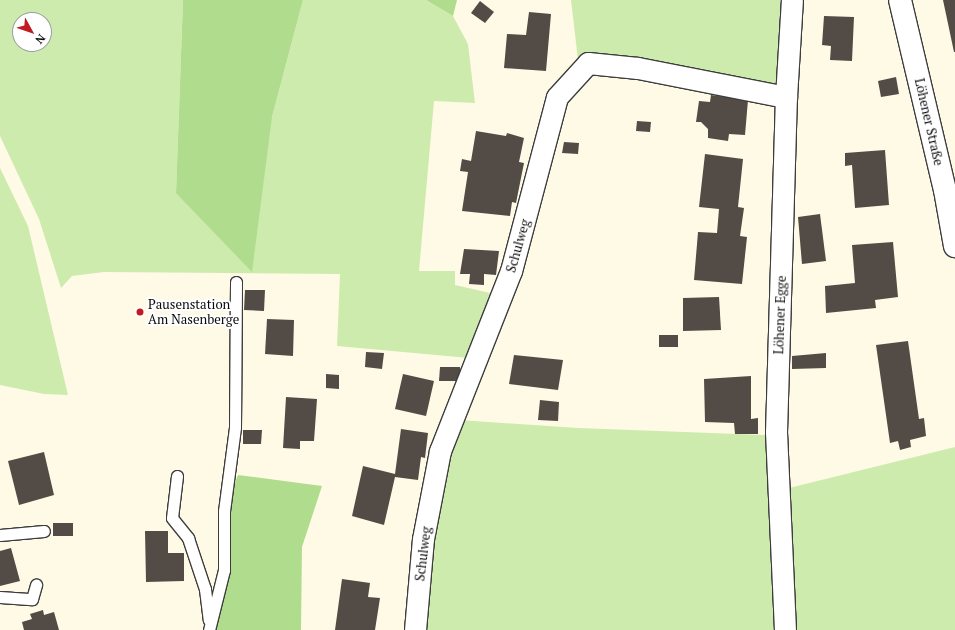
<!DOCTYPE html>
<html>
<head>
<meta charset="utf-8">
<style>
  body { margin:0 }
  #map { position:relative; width:955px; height:630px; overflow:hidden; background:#fffae6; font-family:"PT Serif",serif }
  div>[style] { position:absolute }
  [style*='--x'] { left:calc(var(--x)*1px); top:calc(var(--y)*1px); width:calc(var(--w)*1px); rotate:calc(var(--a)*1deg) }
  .green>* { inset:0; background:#ceebae }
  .forest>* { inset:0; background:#b0dd8d }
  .building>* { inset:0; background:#534b45 }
  .roads { filter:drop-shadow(1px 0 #3d3d3d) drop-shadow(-1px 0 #3d3d3d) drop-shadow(0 1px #3d3d3d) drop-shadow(0 -1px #3d3d3d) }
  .service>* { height:11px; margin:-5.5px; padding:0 5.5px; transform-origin:5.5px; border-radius:5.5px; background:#fff }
  .minor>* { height:21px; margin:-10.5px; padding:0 10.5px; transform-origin:10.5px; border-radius:10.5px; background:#fff }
  .tertiary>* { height:22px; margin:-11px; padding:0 11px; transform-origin:11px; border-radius:11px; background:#fff }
  .dots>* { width:11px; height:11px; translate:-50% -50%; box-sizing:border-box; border:2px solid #fff; border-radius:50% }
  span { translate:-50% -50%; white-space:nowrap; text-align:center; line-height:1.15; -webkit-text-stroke:4px #fff; paint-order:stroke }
  .street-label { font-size:13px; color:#0a0a0a }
  .poi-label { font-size:13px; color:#0a0a0a }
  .left { translate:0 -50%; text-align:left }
  .north { position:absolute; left:12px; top:12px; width:40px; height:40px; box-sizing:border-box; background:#fff; border:1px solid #9d9d9d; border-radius:50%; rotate:130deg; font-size:11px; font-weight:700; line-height:16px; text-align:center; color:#0a0a0a }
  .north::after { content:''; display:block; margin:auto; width:14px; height:18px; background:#c11a22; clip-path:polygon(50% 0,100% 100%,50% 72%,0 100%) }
</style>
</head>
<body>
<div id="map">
  <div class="green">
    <i style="clip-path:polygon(evenodd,0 0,183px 0,176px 193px,272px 117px,303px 0,426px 0,453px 16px,468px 44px,475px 103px,434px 101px,419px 271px,455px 271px,455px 285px,499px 295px,469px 358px,337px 346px,340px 274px,104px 272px,72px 276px,61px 288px,39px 219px,0 136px,0 0,20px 20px,44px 20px,44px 44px,20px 44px,20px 20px)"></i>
    <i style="clip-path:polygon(571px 0,786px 0,779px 89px,578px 60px)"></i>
    <i style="clip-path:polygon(0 168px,28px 226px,68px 395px,44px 394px,0 385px)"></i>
    <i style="clip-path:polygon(459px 420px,578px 428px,767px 435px,778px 630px,419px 630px,427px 541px)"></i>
    <i style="clip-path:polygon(955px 447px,955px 630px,792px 630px,785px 489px)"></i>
  </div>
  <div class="forest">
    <i style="clip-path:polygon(183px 0,303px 0,272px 117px,252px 272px,176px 193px)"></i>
    <i style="clip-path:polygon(426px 0,457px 0,453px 16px)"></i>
    <i style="clip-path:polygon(238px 475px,322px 486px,302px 547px,301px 630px,209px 630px,224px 570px,224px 511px)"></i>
  </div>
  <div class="building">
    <i style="clip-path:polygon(943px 0,955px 0,955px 52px,954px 52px)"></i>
    <i style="clip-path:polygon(480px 1px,494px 12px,485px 23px,471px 13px)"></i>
    <i style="clip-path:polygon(529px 12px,551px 14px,546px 71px,504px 68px,507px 34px,526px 35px)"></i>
    <i style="clip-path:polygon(824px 16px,854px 17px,852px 61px,830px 60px,831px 46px,822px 45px)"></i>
    <i style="clip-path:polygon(896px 77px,899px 94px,881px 97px,878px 81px)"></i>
    <i style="clip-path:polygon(711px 95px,748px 100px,745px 135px,729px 134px,728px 141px,708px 138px,708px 129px,701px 122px,696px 122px,699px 101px,710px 102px)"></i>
    <i style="clip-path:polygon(637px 121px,651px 122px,650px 132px,636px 131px)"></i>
    <i style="clip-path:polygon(476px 131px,506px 136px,507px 133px,524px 138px,519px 162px,524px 163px,516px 203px,512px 202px,510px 216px,462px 211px,468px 172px,460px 171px,462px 159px,471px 161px)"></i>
    <i style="clip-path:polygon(564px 142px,579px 143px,578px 154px,562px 153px)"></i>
    <i style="clip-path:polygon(885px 150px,889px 205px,855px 208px,852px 165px,845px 166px,845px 153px)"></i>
    <i style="clip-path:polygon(705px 154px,743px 159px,738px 207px,744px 208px,740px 236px,747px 237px,742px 284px,694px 280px,698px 232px,717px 233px,719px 209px,699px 207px)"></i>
    <i style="clip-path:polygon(820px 214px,826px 261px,802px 264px,798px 217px)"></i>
    <i style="clip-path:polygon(893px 242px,898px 297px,875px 300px,876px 308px,826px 313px,825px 286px,855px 283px,852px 245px)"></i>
    <i style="clip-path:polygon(464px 249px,499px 251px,496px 275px,484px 274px,484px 285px,469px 284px,470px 274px,460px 274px)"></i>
    <i style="clip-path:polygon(245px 290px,265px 290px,264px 311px,244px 310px)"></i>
    <i style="clip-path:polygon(719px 297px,721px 330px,683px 331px,683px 298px)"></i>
    <i style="clip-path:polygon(267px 319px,294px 320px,293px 356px,265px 354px)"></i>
    <i style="clip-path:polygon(659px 335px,678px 335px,678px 347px,659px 347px)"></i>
    <i style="clip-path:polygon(908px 341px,919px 419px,924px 418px,926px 436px,910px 440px,911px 447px,900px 450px,898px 441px,890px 443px,876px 345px)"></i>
    <i style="clip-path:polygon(366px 352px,384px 353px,382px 369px,365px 367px)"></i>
    <i style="clip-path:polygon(826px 353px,826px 368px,792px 369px,792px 356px)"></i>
    <i style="clip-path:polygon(514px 355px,563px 360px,558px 390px,509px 384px)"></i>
    <i style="clip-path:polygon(440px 367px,460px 367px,460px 381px,439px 381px)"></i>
    <i style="clip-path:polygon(326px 374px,339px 375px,339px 389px,326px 388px)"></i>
    <i style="clip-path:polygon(403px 374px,434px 381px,426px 416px,395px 409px)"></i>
    <i style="clip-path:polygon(751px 376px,751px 419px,758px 418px,758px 434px,735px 434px,734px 423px,705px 422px,704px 379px)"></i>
    <i style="clip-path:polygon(286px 397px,317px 399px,314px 441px,300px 441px,300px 449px,283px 448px)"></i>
    <i style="clip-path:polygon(540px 400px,559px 402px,558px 421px,538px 420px)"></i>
    <i style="clip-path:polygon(401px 429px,428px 433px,425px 458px,421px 457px,418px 480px,395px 477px,384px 525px,352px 516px,363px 466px,395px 474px)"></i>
    <i style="clip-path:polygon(243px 430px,262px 430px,261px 444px,243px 444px)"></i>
    <i style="clip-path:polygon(44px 452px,54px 495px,19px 505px,8px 461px)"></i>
    <i style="clip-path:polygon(53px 523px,73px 523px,73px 536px,53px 536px)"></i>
    <i style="clip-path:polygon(145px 531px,168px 531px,168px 553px,184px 553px,184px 581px,146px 582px)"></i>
    <i style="clip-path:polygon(11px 548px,20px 581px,0 586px,0 551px)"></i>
    <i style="clip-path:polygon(342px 579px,370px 583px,368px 597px,380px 598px,375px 630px,335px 630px)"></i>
    <i style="clip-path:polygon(43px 610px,44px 615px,54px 612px,59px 630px,24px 630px,22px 622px,32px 619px,30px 614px)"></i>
  </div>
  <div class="roads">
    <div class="service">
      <i style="--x:177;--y:476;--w:42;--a:96.8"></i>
      <i style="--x:172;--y:518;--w:26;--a:51"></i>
      <i style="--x:188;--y:538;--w:54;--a:71.6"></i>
      <i style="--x:205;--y:589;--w:31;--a:83"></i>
      <i style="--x:0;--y:535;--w:44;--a:-5.2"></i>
      <i style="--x:0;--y:597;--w:32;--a:4"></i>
      <i style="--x:32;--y:599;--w:15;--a:-74"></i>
      <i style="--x:209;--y:630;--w:62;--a:-76"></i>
      <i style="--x:224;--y:570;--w:59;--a:-90"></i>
      <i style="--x:224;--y:511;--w:85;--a:-82.5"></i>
      <i style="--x:235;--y:427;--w:145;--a:-89.6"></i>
    </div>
    <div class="minor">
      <i style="--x:415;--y:630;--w:91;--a:-85"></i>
      <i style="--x:423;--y:539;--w:90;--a:-79.1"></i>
      <i style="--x:440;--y:451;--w:193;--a:-68.5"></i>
      <i style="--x:511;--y:271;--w:180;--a:-75.2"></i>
      <i style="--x:557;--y:97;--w:46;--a:-47.6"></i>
      <i style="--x:588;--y:63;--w:50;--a:5.7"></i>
      <i style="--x:638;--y:68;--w:151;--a:11.1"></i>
      <i style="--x:785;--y:630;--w:198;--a:-92.6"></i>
      <i style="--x:776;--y:432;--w:335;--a:-88.3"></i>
      <i style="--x:786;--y:97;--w:97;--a:-86.5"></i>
    </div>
    <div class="tertiary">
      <i style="--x:900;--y:0;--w:195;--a:76.7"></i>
      <i style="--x:945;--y:190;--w:57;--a:79.9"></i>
    </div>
  </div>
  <div class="dots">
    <i style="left:140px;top:312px;background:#c11a22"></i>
  </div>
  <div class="street-label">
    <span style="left:929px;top:122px;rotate:77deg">Löhener Straße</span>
    <span style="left:518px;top:246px;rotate:-74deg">Schulweg</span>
    <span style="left:780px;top:315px;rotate:-88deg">Löhener Egge</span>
    <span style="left:423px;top:554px;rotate:-83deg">Schulweg</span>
  </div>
  <div class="poi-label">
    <span class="left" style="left:148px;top:312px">Pausenstation<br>Am Nasenberge</span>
  </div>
  <div class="north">N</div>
</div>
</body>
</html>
